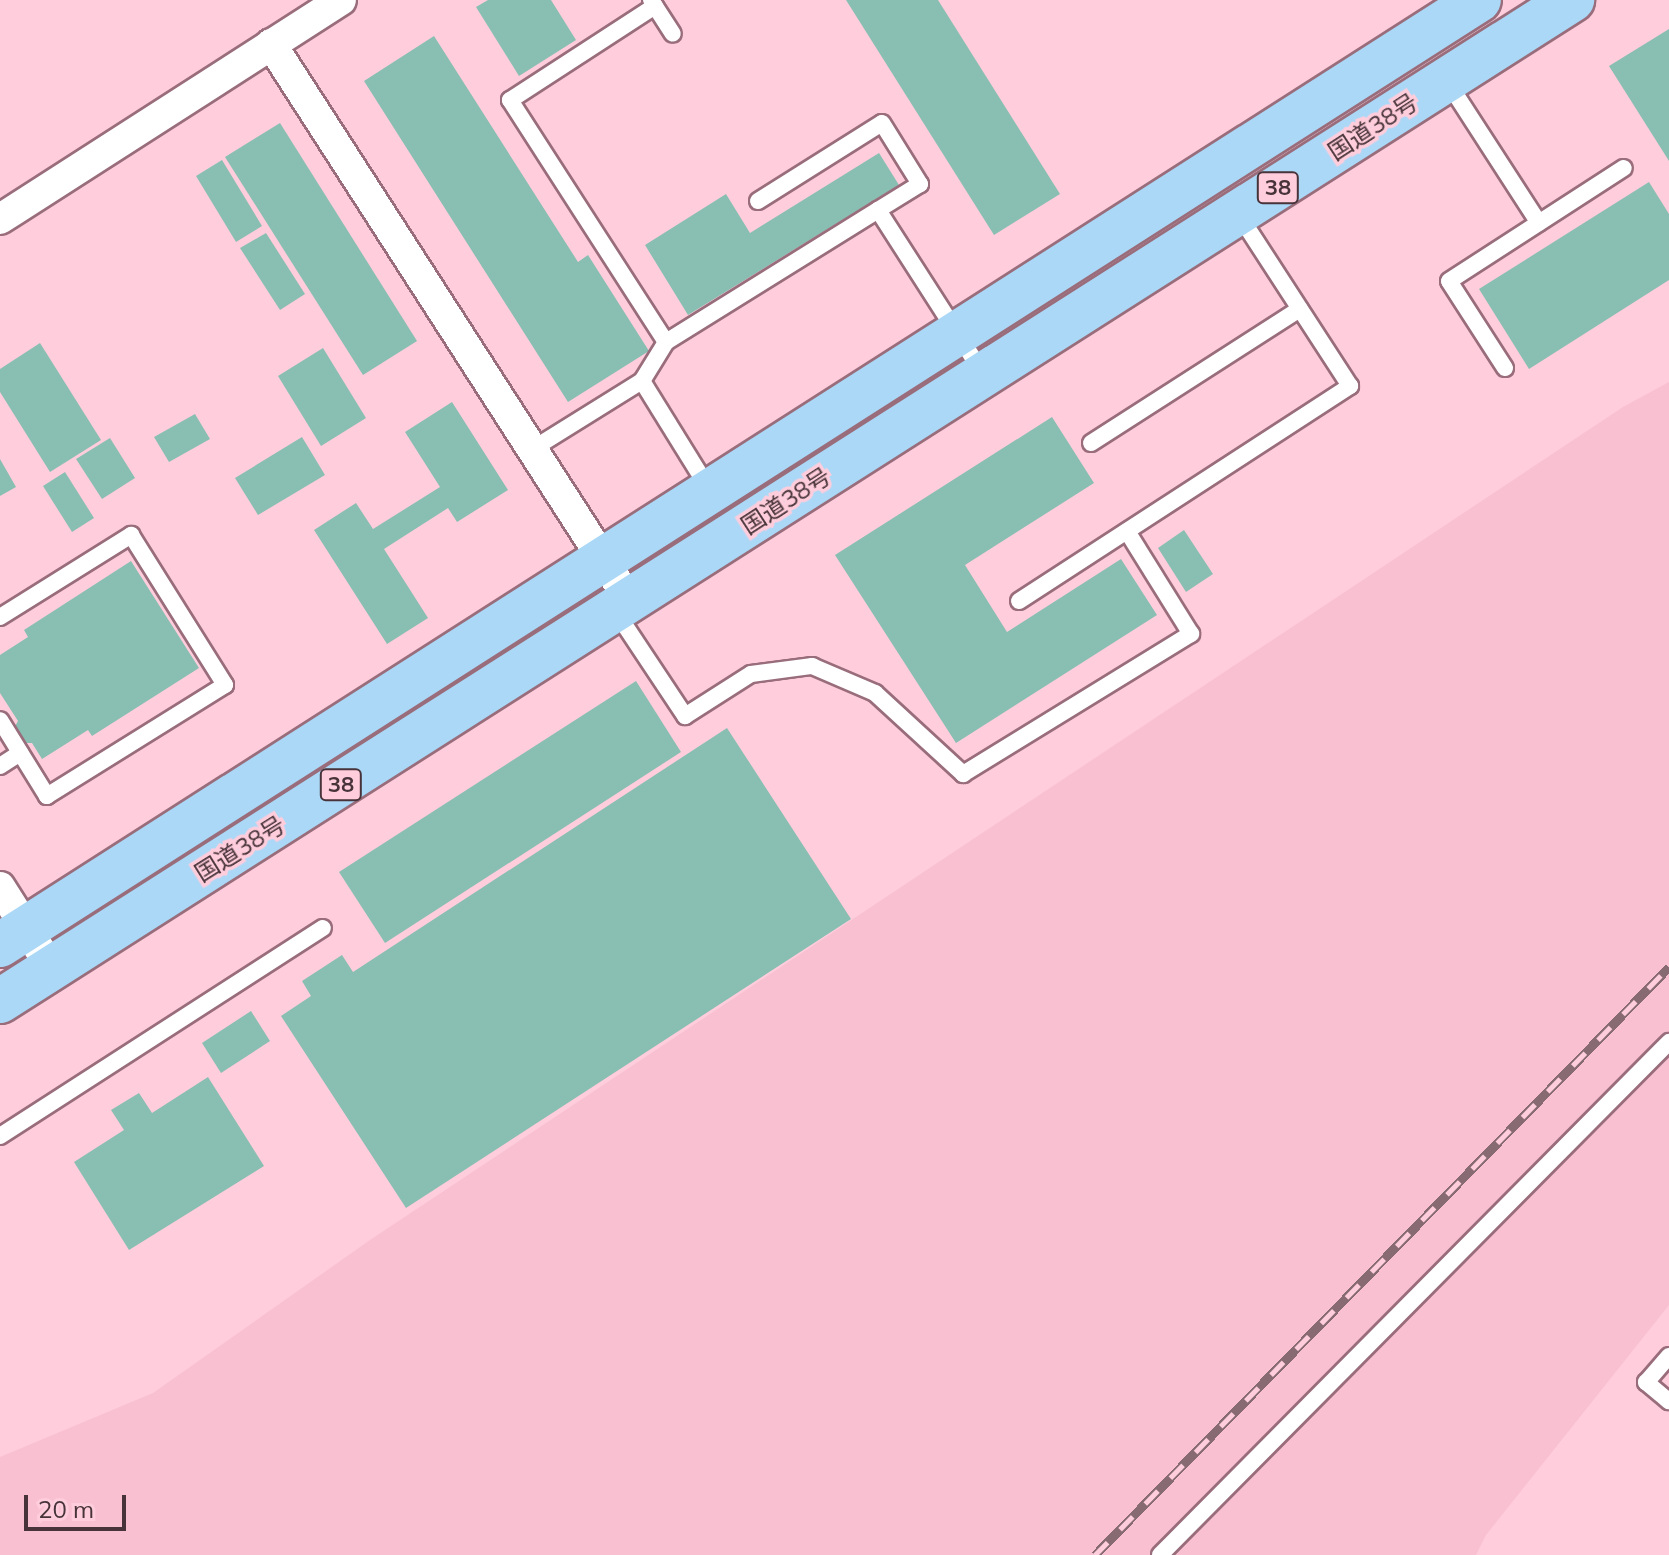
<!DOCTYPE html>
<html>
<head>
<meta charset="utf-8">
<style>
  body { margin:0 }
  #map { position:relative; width:1669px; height:1555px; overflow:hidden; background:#ffcddc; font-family:Mulish,"Noto Sans JP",sans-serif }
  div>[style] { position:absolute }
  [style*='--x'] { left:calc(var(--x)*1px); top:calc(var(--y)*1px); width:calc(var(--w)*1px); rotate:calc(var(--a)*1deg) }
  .built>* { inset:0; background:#f9c0d2 }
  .building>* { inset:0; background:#89bfb2 }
  .roads { filter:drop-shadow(2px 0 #996d7b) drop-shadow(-2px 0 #996d7b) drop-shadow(0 2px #996d7b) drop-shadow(0 -2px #996d7b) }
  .lane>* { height:16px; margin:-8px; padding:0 8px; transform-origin:8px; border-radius:8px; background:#fff }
  .street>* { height:30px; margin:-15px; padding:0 15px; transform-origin:15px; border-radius:15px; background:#fff }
  .highway>* { height:44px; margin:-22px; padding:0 22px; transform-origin:22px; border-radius:22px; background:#abd8f7 }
  .rail>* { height:9px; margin-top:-4.5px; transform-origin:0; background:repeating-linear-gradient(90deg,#ffcddc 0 18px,#886a73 0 36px); box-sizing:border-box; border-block:2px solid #886a73 }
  span { translate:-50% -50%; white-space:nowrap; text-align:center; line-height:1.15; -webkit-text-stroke:7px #ffcddc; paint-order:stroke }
  .shield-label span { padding:2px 6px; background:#ffcddc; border:2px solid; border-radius:6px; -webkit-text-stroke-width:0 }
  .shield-label { font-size:22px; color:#473339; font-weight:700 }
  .street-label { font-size:24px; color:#473339 }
  .scale { position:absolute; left:24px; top:1495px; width:102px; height:36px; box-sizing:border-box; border:4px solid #473339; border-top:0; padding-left:10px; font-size:24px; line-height:28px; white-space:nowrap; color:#473339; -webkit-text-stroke:6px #ffcddc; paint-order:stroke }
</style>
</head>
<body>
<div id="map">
  <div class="built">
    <i style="clip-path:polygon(1669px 382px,1669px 1305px,1486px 1535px,1476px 1555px,0 1555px,0 1457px,153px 1393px,370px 1240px,1623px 407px)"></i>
  </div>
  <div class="building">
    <i style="clip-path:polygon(488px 0,551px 0,576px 40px,519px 76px,476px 7px)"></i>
    <i style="clip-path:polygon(846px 0,938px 0,1060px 194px,994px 235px)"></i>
    <i style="clip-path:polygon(1669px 29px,1669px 161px,1609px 66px)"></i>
    <i style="clip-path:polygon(434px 36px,578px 262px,588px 255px,649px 351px,568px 402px,364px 81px)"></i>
    <i style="clip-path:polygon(280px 123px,417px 341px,363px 375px,225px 157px)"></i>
    <i style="clip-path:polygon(879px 153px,899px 185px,688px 315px,645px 245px,726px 194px,750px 233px)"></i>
    <i style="clip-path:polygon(222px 160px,262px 226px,236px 242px,196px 176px)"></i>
    <i style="clip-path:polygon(1649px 182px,1669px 214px,1669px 280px,1529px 369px,1479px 289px)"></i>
    <i style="clip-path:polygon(266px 233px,305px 294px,280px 310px,240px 248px)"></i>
    <i style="clip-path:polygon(40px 343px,101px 440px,50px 472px,0 392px,0 369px)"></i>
    <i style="clip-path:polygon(323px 348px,366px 418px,321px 446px,278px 376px)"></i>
    <i style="clip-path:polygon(452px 402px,508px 490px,457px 522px,448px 508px,384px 549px,428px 618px,387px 644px,314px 530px,356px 503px,373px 529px,440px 487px,405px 432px)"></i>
    <i style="clip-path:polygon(195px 414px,210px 439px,169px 462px,154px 437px)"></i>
    <i style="clip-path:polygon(1052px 417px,1094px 483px,965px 565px,1007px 632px,1121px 559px,1157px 615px,956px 743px,835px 555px)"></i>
    <i style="clip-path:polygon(302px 437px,325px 475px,258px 515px,235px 478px)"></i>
    <i style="clip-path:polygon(110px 438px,135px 478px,102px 499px,76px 459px)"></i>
    <i style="clip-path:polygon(0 459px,16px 487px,0 496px)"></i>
    <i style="clip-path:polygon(65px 472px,94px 518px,72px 532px,43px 486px)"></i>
    <i style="clip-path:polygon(1184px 530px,1213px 574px,1186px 592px,1158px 548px)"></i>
    <i style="clip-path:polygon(131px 561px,199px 668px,92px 736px,88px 730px,42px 759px,32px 743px,21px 743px,13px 730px,18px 721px,0 693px,0 655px,28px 637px,24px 630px)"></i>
    <i style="clip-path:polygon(636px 681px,681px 752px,385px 943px,339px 872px)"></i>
    <i style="clip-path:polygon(727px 728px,851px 919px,406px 1208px,281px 1016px,311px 996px,302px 981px,342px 955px,353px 972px)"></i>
    <i style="clip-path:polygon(251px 1011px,270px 1041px,221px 1073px,202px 1043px)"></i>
    <i style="clip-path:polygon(208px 1077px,264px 1166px,129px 1250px,74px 1162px,124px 1130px,111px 1110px,139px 1093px,152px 1113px)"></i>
  </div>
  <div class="roads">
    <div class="lane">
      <i style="--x:651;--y:0;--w:40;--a:57.1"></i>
      <i style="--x:655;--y:6;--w:173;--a:147"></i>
      <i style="--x:510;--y:100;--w:288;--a:57.2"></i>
      <i style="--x:666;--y:342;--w:250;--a:-31.9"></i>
      <i style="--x:878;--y:210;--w:193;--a:57.3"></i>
      <i style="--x:1447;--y:81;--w:169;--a:57.1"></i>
      <i style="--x:758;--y:201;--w:146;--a:-32.2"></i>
      <i style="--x:882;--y:123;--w:72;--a:58.1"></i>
      <i style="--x:920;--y:184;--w:49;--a:148.2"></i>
      <i style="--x:1505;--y:368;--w:103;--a:-122.8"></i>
      <i style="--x:1449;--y:281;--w:208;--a:-32.9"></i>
      <i style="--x:642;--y:381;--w:46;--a:-58.4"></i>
      <i style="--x:1091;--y:443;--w:248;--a:-32.7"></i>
      <i style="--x:531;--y:450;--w:131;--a:-31.9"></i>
      <i style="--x:642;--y:381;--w:127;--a:58.2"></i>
      <i style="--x:1019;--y:601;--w:395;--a:-33"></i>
      <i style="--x:1350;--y:386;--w:204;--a:-123"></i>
      <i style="--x:616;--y:612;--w:125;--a:56.4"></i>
      <i style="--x:685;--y:716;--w:78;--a:-32.5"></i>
      <i style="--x:751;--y:674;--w:62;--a:-7.5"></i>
      <i style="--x:812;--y:666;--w:69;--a:23.2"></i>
      <i style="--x:875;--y:693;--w:120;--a:42.6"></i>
      <i style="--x:963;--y:774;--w:268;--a:-31.6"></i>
      <i style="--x:1191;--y:634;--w:121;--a:-121.9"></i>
      <i style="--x:0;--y:617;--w:155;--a:-32"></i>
      <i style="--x:131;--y:535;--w:177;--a:57.9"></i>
      <i style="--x:225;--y:685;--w:210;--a:148.1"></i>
      <i style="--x:47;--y:796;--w:89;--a:-121.7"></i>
      <i style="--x:0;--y:766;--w:24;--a:-33"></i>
      <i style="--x:0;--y:1136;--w:384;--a:-32.8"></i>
      <i style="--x:1669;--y:1356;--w:35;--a:131"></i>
      <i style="--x:1646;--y:1382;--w:30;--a:40"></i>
      <i style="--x:1160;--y:1555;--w:723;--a:-45.22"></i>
    </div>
    <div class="street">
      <i style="--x:271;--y:44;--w:663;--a:57.2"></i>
      <i style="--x:0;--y:219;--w:405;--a:-32.7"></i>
      <i style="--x:0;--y:887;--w:97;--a:57.6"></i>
    </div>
    <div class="highway">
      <i style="--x:0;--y:945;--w:1755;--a:-32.58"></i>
      <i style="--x:0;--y:1001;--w:1864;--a:-32.49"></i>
    </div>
  </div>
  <div class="rail">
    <i style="--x:1095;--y:1555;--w:822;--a:-45.69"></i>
  </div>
  <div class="shield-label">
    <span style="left:1278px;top:188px">38</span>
    <span style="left:341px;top:785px">38</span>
  </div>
  <div class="street-label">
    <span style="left:1373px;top:127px;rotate:-33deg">国道38号</span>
    <span style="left:786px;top:501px;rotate:-33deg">国道38号</span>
    <span style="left:240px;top:849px;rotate:-32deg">国道38号</span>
  </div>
  <div class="scale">20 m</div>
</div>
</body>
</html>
